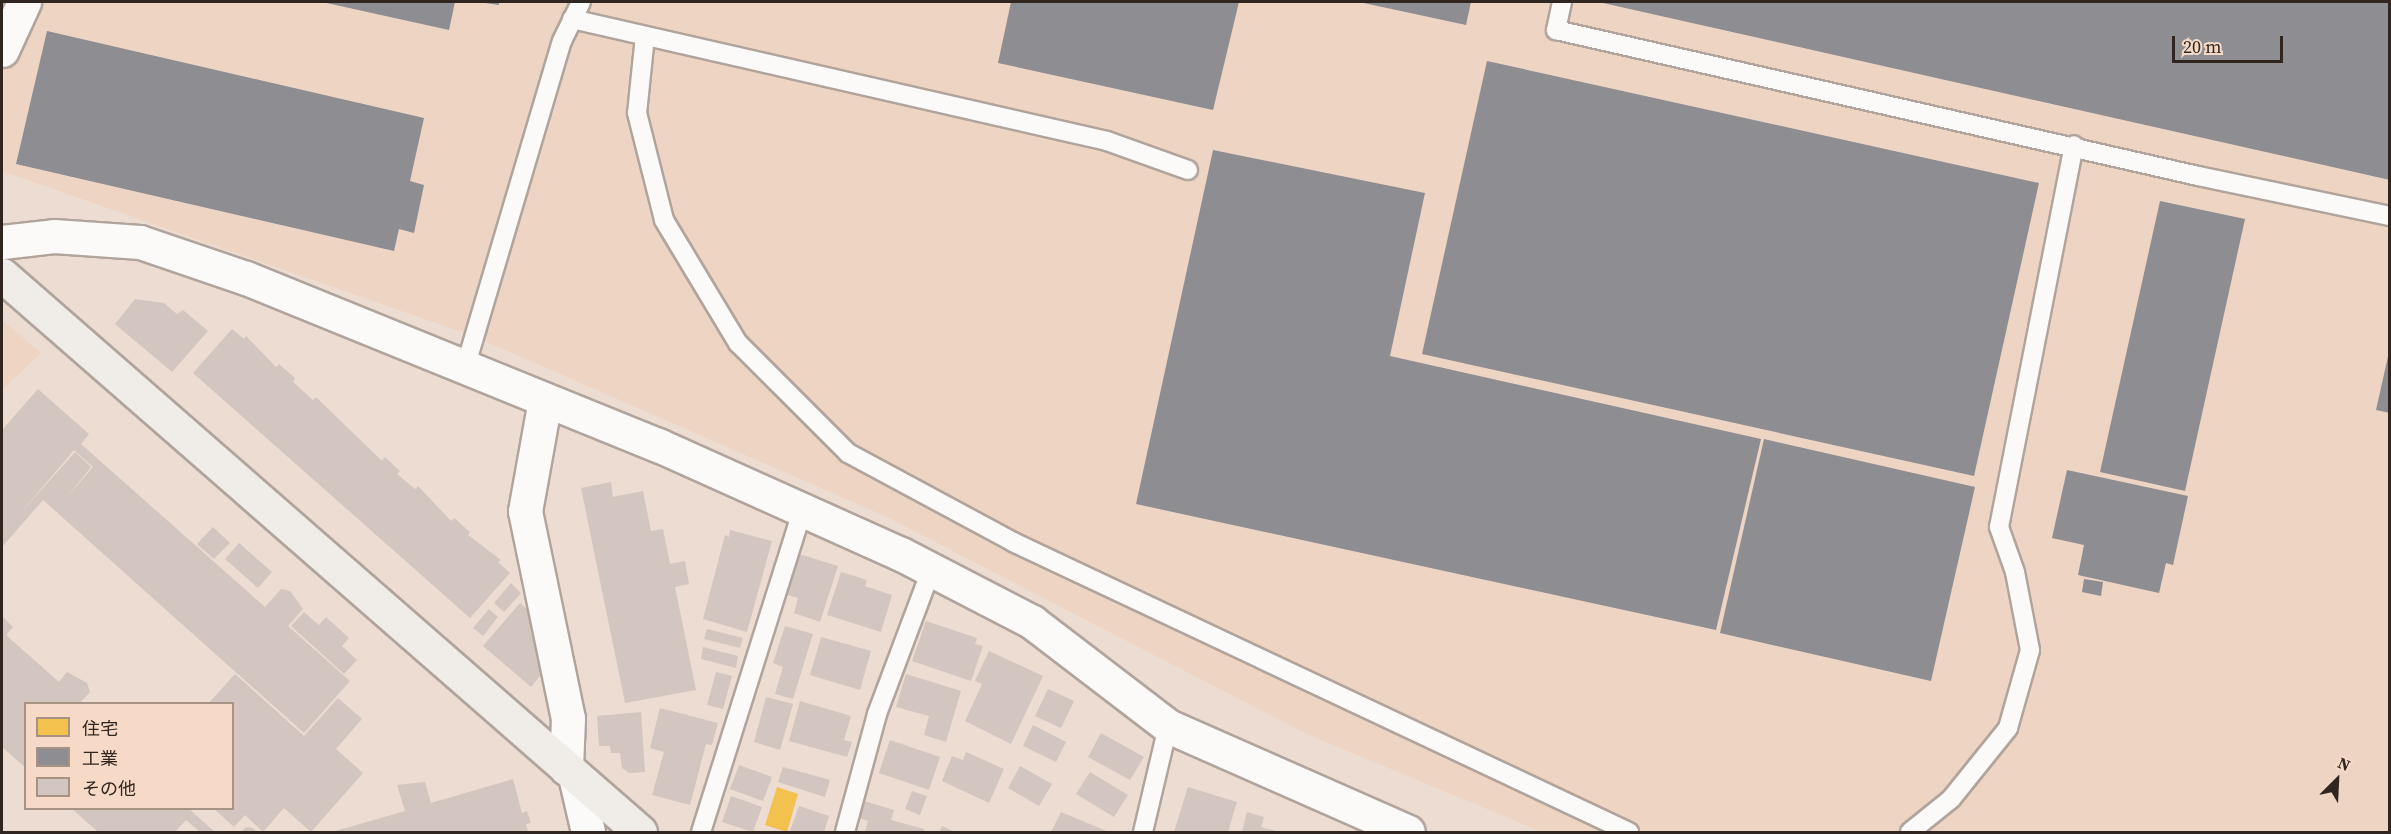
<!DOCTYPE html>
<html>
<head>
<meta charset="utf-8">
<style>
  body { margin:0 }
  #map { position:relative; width:2391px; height:834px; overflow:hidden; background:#ecdcd2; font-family:"Source Serif 4","Noto Sans JP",serif }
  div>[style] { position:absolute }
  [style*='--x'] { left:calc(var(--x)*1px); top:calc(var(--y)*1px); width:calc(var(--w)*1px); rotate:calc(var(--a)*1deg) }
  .built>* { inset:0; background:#eed4c3 }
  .homes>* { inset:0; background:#f2c14e }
  .industry>* { inset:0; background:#8d8d92 }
  .building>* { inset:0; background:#d3c5bf }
  .roads { filter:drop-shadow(2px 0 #b0a49c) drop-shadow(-2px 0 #b0a49c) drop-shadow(0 2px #b0a49c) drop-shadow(0 -2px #b0a49c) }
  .lane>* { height:18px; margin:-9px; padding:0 9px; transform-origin:9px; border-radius:9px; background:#fcfaf8 }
  .street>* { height:33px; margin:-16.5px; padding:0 16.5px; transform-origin:16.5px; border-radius:16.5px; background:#fcfaf8 }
  .secondary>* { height:33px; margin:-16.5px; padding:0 16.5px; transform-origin:16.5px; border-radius:16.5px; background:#f0ede9 }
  span { translate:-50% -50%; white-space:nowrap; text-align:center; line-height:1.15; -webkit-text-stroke:6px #f6dac7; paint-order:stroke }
  .frame { position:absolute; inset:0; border:3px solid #30261f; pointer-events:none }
  .legend { position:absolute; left:24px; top:702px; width:210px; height:108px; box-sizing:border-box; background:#f6dac7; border:2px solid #a79284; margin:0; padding:8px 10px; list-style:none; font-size:18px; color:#30261f }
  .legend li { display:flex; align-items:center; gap:12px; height:30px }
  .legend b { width:30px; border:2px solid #a79284 }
  .north { position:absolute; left:2307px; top:750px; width:60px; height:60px; -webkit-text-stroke:4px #f6dac7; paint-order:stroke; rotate:24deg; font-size:16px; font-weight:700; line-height:24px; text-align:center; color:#30261f }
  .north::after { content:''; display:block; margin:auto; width:21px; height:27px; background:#30261f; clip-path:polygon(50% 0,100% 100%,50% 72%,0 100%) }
  .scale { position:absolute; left:2172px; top:36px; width:111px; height:27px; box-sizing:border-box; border:3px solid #30261f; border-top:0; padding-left:8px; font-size:18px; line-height:21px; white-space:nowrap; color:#30261f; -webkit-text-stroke:4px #f6dac7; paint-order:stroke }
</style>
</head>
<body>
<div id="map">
  <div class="built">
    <i style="clip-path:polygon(36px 2px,2389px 2px,2389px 832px,1542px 832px,1309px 735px,887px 517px,473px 336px,2px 171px,2px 74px)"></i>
    <i style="clip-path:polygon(2px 320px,41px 353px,2px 390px)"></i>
  </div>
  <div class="homes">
    <i style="clip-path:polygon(777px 787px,798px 794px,787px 832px,765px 825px)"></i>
  </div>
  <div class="industry">
    <i style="clip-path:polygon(322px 2px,455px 2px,449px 30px)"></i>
    <i style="clip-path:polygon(1011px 2px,1239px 2px,1213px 110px,998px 63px)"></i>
    <i style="clip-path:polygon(1359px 2px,1471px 2px,1466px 25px)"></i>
    <i style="clip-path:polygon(1604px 2px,2390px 2px,2390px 180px,1603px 3px)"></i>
    <i style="clip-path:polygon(485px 3px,485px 2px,499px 2px,499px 5px)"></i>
    <i style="clip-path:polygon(47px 31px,424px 118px,410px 181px,424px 185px,414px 233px,399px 229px,394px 251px,16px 164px)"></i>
    <i style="clip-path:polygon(1487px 61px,2039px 183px,1974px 476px,1422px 354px)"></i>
    <i style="clip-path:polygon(1213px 150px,1425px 193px,1390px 356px,1761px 439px,1716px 630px,1136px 504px)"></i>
    <i style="clip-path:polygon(2160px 201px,2245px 219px,2185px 491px,2100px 472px)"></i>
    <i style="clip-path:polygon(2389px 352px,2390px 352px,2390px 413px,2376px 410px)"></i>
    <i style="clip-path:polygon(1764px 439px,1975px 487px,1931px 681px,1720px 633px)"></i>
    <i style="clip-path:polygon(2067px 470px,2188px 496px,2173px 565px,2166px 563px,2159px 593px,2078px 575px,2084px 545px,2052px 538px)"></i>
    <i style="clip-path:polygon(2084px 579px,2103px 582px,2101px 596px,2082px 592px)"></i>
  </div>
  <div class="building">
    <i style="clip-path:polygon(135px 299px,164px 303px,177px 314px,183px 310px,208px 331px,172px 372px,115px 324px)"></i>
    <i style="clip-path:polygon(232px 329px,244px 339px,246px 336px,276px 367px,279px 364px,295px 378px,293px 382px,313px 400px,316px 397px,382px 461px,385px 457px,400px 471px,397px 474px,415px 489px,418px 486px,451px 521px,454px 518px,470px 532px,468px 535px,501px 560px,498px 562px,510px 573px,470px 618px,193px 373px)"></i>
    <i style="clip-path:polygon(evenodd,38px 389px,89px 434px,81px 444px,265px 607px,281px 589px,290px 591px,303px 609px,288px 626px,350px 681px,304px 733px,43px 500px,2px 547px,2px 430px,38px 389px,74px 450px,93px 467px,66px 498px,91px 467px,75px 452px,19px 515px,74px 450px)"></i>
    <i style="clip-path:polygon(611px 482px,613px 497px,643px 491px,651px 531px,663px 529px,670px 564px,685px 561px,689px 584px,675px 587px,696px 690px,625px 703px,581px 488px)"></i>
    <i style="clip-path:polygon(213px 527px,230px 543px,214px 559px,197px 544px)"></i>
    <i style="clip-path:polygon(730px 530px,772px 541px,747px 632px,703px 619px,725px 535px,729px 537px)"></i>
    <i style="clip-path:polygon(239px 543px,272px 572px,258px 588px,225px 559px)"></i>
    <i style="clip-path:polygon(796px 553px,838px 566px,820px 622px,794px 613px,798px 598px,784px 594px)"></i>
    <i style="clip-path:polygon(841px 572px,867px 580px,865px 586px,892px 595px,881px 632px,827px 615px)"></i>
    <i style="clip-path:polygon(511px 583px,521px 593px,504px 612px,494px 603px)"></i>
    <i style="clip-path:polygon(520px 603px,533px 614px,543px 672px,531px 687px,483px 646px)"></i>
    <i style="clip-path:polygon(489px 609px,498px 617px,483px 636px,473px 628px)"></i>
    <i style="clip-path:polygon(304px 612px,319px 625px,326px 617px,349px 638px,342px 646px,357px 660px,344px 674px,291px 626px)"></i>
    <i style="clip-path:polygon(2px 616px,13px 627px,6px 635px,59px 682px,67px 672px,87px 683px,90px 692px,79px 704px,26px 704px,26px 768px,2px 747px)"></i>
    <i style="clip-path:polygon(926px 621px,977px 638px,975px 644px,983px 646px,971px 681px,912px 661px)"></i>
    <i style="clip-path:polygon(785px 626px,813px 634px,793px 699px,775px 694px,783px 667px,773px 663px)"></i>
    <i style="clip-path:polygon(707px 629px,743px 638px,740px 648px,704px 639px)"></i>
    <i style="clip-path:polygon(821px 637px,871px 651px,860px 690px,810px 675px)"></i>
    <i style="clip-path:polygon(703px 647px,738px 656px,736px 668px,701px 659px)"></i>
    <i style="clip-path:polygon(989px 651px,1043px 676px,1011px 744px,965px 721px,982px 684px,975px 681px)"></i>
    <i style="clip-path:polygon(716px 672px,732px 676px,723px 709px,707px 705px)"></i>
    <i style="clip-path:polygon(235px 674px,304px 736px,338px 698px,362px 719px,336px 749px,363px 773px,311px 832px,284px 808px,263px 832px,245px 815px,234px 827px,213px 808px,232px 808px,232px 704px,208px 704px)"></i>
    <i style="clip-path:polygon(906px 674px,961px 691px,946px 742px,924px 735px,929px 716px,896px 707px)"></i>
    <i style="clip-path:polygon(1048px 689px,1074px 701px,1061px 728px,1035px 716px)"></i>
    <i style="clip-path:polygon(766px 697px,793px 704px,780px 750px,754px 742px)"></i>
    <i style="clip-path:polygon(800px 701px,851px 716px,844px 740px,852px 742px,847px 757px,789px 741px)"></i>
    <i style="clip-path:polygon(660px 708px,718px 723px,712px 745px,706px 744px,690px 805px,652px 795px,664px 752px,650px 748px)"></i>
    <i style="clip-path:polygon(641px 712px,645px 772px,629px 773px,622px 768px,620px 753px,611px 753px,610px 746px,599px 746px,597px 716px)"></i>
    <i style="clip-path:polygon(1033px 725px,1066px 742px,1056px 762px,1023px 746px)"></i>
    <i style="clip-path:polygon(1101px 733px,1144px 757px,1130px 780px,1088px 757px)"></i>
    <i style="clip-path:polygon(890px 740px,940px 757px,929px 790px,879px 773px)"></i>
    <i style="clip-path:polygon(966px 752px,1004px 769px,989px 803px,942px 781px,952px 756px,963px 760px)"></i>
    <i style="clip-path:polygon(739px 765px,772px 777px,763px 801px,730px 789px)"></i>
    <i style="clip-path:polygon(1020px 766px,1052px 784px,1039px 806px,1008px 788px)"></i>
    <i style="clip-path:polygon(783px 767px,830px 780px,825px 797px,778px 782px)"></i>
    <i style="clip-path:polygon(1090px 772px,1128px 795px,1114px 817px,1076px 794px)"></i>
    <i style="clip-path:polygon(513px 779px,522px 813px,527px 811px,531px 823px,526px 824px,528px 832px,332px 832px,405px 811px,397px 785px,425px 782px,431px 803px)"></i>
    <i style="clip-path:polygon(1188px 787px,1237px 802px,1228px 832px,1174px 832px)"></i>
    <i style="clip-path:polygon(912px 791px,927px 796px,920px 815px,905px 809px)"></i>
    <i style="clip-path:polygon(731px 796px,762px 807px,753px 832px,722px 822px)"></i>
    <i style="clip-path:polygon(864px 801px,894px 810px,891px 820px,924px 829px,924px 832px,865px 832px,868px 821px,859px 818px)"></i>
    <i style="clip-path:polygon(799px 806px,829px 816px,824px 832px,790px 831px)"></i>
    <i style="clip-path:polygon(71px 808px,188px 808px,215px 832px,200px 832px,186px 820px,175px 832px,98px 832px)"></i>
    <i style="clip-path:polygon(1061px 812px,1109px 832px,1051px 832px)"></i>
    <i style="clip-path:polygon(1247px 812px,1264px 817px,1261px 827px,1280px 832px,1242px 832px)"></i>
    <i style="clip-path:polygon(942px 826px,955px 832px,939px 832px)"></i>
    <i style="clip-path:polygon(246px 827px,253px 828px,257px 832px,241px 832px)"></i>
  </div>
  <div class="roads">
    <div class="lane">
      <i style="--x:1562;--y:2;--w:29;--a:102"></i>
      <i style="--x:1556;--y:30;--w:658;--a:12.81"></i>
      <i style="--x:2198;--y:176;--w:196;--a:11.8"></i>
      <i style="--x:572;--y:19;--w:549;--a:12.85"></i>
      <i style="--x:1107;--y:141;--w:86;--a:19.7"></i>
      <i style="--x:645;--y:36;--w:77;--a:95.9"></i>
      <i style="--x:637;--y:113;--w:110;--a:75.8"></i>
      <i style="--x:664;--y:220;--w:144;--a:59"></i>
      <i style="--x:738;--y:343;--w:156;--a:45"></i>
      <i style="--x:848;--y:453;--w:187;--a:28.3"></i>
      <i style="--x:1013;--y:542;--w:681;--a:25.21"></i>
      <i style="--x:465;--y:368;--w:341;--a:-73.5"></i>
      <i style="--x:562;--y:41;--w:43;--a:-64"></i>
      <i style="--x:701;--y:832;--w:339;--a:-72.5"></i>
      <i style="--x:845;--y:832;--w:122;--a:-74.8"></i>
      <i style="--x:877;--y:714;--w:154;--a:-69.4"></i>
      <i style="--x:1143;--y:832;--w:109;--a:-76.7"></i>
      <i style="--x:1910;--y:832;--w:53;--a:-38.8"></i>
      <i style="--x:1951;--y:799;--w:91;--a:-51.2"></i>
      <i style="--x:2008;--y:728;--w:81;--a:-74.2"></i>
      <i style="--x:2030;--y:650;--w:79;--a:-100.9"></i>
      <i style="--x:2015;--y:572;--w:48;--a:-109.6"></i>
      <i style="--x:1999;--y:527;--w:389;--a:-78.9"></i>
    </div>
    <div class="street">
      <i style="--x:2;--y:50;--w:53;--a:-65.4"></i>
      <i style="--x:2;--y:242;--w:52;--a:-6.6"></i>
      <i style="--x:54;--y:236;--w:86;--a:4"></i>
      <i style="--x:140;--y:242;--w:112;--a:18.8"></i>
      <i style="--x:246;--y:278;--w:445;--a:22.1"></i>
      <i style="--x:658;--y:445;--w:266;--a:24.2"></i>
      <i style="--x:901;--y:554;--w:148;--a:27.4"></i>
      <i style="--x:1032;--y:622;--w:171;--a:37.4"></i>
      <i style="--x:1168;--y:726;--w:262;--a:23.8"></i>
      <i style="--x:545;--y:400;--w:113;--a:100.2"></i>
      <i style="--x:525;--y:511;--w:211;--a:78.3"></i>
      <i style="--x:568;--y:718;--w:50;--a:92.3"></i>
      <i style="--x:575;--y:776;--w:57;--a:76.9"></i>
    </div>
    <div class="secondary">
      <i style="--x:2;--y:275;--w:847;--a:41.12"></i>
    </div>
  </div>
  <div class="frame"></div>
  <ul class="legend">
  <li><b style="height:16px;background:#f2c14e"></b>住宅</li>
  <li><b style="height:16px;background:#8d8d92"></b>工業</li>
  <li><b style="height:16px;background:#d3c5bf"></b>その他</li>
  </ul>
  <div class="north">N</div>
  <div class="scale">20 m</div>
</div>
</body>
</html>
